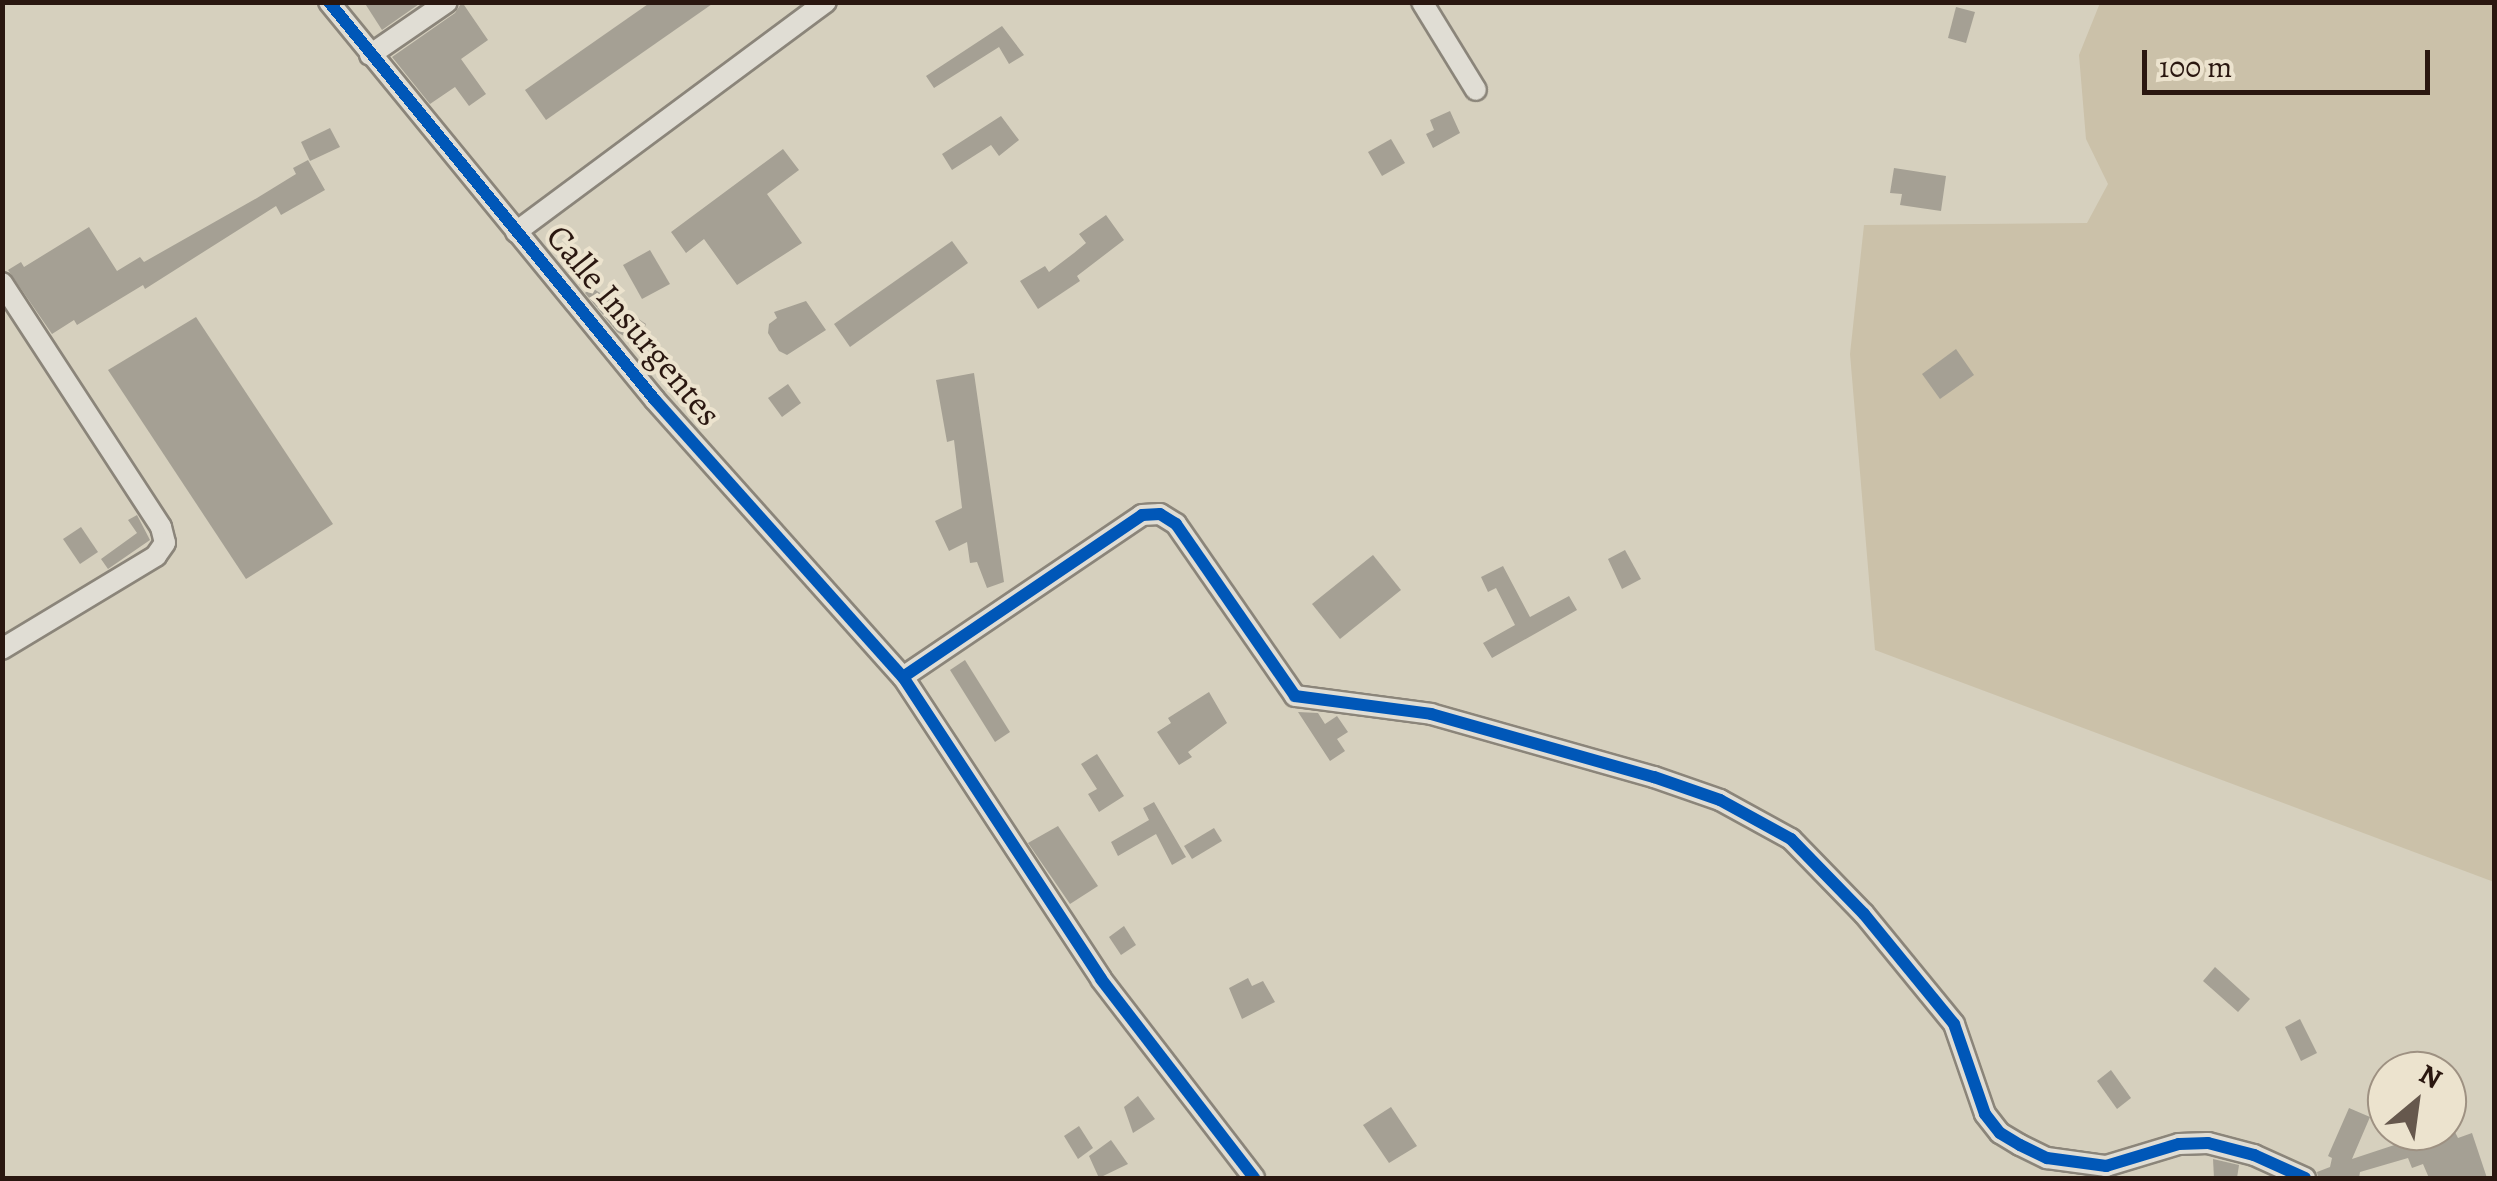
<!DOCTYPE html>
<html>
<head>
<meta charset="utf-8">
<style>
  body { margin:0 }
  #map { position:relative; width:2497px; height:1181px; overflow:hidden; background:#d6d0be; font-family:Alegreya,serif }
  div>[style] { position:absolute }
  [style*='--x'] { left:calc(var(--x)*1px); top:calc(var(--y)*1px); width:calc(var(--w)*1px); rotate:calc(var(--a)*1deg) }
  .green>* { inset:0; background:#cbc1a9 }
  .building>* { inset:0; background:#a5a094 }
  .roads { filter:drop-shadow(2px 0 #8b857a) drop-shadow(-2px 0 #8b857a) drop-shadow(0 2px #8b857a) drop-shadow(0 -2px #8b857a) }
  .minor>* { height:20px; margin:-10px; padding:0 10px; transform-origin:10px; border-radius:10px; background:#e0ddd4 }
  .cycleway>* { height:12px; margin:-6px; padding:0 6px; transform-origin:6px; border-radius:6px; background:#0057b8 }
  span { translate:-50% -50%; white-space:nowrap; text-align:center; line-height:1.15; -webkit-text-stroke:8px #ece3ce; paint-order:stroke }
  .street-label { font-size:35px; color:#2a1710 }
  .frame { position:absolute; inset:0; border:5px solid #2a1710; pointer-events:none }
  .north { position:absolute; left:2367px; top:1051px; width:100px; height:100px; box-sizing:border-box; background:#ece3ce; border:2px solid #9e9182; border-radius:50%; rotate:29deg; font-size:28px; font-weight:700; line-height:40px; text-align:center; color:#2a1710 }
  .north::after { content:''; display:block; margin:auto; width:35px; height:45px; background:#66584d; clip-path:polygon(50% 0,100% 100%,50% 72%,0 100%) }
  .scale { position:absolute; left:2142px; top:50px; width:288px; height:45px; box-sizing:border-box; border:5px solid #2a1710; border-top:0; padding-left:12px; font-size:30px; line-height:35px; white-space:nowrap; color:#2a1710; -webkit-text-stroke:8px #ece3ce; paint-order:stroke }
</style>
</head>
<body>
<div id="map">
  <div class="green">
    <i style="clip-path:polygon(2100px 3px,2494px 3px,2494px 882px,1875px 650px,1850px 354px,1864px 225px,2087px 223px,2108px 184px,2086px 139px,2079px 55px)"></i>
  </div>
  <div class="building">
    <i style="clip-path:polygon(364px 2px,422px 2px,382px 30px)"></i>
    <i style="clip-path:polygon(462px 2px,488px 40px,461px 59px,486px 94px,469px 106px,455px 87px,430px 104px,392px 57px,455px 13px)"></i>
    <i style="clip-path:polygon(651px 2px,715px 2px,546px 120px,525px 90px)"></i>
    <i style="clip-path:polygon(1956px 7px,1975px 12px,1966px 43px,1948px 38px)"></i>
    <i style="clip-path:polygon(1002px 26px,1024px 55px,1009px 64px,999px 47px,934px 88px,926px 76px)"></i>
    <i style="clip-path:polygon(1450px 111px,1460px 133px,1433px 148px,1426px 134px,1434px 130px,1430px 120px)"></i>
    <i style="clip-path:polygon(1001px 116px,1019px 140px,999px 156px,991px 145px,952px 170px,942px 154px)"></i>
    <i style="clip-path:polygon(330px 128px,340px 147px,310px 161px,301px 142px)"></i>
    <i style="clip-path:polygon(1391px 139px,1405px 163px,1382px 176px,1368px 152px)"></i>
    <i style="clip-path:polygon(783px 149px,799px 170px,767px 194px,802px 243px,737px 285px,704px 239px,686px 253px,671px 232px)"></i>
    <i style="clip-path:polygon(308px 160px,325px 190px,281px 215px,276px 206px,145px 289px,143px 285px,77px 325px,74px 320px,52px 334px,8px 270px,21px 262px,24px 267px,89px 227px,117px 271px,140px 257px,144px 262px,257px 198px,296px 174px,293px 168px)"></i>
    <i style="clip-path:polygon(1894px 168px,1946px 176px,1941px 211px,1900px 205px,1902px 194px,1890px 193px)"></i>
    <i style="clip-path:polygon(1106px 215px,1124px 240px,1077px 276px,1080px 281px,1038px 309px,1020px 281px,1045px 266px,1049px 272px,1074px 253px,1086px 243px,1079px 234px)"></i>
    <i style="clip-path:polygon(952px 241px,968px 263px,850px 347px,834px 324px)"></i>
    <i style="clip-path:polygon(650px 250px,670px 284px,642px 299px,623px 265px)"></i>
    <i style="clip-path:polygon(591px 287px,646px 324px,638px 344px,617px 332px,585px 293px)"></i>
    <i style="clip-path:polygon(806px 301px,826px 330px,787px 355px,779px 351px,768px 333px,769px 324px,777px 318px,774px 312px)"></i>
    <i style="clip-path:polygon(196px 317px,333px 524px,246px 579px,108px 370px)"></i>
    <i style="clip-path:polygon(1956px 349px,1974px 375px,1940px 399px,1922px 374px)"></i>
    <i style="clip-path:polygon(974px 373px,1004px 582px,987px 588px,977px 562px,970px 563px,967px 542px,949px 551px,935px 521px,962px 508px,954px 440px,947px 442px,936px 380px)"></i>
    <i style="clip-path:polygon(788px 384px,801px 403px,782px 417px,768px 398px)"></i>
    <i style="clip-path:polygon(137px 515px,150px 540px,108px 569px,101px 559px,137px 533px,128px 520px)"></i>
    <i style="clip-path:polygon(81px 527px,98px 552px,80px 564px,63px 539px)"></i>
    <i style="clip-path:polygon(1625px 550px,1641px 579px,1622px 589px,1608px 559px)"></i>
    <i style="clip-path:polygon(1373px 555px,1401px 590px,1340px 639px,1312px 604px)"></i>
    <i style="clip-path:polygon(1503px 566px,1530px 617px,1569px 596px,1577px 610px,1492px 658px,1483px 643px,1515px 625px,1496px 588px,1488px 592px,1481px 577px)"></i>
    <i style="clip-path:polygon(965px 660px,1010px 732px,995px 742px,950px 670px)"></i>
    <i style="clip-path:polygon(1209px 692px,1227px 723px,1188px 752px,1192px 757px,1179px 765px,1157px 732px,1171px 723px,1168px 718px)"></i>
    <i style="clip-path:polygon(1298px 712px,1318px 713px,1325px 724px,1337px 716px,1348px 732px,1337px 739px,1345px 751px,1330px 761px)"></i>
    <i style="clip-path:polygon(1097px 754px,1124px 796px,1099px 812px,1088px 794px,1097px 789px,1081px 764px)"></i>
    <i style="clip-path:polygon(1154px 802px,1186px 857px,1172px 865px,1156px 834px,1118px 856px,1111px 842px,1149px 820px,1143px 808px)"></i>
    <i style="clip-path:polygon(1058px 826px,1098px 886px,1070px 904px,1028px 843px)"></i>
    <i style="clip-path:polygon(1214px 828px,1222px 841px,1192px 859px,1184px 846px)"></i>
    <i style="clip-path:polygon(1124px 926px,1136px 945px,1121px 955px,1109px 937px)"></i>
    <i style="clip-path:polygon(2215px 967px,2250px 999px,2238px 1012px,2203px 981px)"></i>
    <i style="clip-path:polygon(1248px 978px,1252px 986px,1263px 981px,1275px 1002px,1242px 1019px,1229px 988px)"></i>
    <i style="clip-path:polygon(2300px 1019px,2317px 1053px,2301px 1061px,2285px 1027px)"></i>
    <i style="clip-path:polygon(2111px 1070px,2131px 1098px,2117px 1109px,2097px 1081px)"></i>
    <i style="clip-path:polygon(1138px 1096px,1155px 1119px,1133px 1133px,1124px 1107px)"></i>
    <i style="clip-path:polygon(1391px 1107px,1417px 1146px,1389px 1163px,1363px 1125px)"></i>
    <i style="clip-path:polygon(2349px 1108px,2370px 1117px,2352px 1159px,2452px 1126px,2458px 1138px,2472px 1133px,2487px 1178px,2429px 1178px,2423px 1164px,2412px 1168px,2408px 1158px,2360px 1172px,2359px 1178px,2318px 1178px,2317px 1172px,2330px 1167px,2332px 1158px,2328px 1156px)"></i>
    <i style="clip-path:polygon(1079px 1126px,1093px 1148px,1078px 1159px,1064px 1136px)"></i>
    <i style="clip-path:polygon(1111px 1140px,1128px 1164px,1099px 1178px,1089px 1156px)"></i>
    <i style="clip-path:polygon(2213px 1159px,2239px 1165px,2237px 1178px,2214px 1178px)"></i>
  </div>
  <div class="roads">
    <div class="minor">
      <i style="--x:329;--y:2;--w:514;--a:50.68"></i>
      <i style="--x:655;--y:400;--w:372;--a:48.2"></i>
      <i style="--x:903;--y:677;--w:361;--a:56.7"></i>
      <i style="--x:1101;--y:979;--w:251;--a:52.4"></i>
      <i style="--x:1422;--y:2;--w:103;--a:58.5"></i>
      <i style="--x:370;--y:55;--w:93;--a:-34.5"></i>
      <i style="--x:516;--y:232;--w:386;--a:-36.6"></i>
      <i style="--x:2;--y:283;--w:291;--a:56.9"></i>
      <i style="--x:161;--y:527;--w:16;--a:76"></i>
      <i style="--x:165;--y:543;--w:16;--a:125"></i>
      <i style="--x:156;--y:556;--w:180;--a:148.9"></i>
      <i style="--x:903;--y:677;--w:289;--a:-34.1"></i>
      <i style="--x:1142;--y:515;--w:18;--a:-3"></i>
      <i style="--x:1160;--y:514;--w:19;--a:32"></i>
      <i style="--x:1176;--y:524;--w:209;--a:55.3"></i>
      <i style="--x:1295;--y:696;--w:137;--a:7.5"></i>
      <i style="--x:1431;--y:714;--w:232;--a:15.8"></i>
      <i style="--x:1654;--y:777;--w:70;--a:19.2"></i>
      <i style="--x:1720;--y:800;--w:81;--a:28.8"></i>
      <i style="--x:1791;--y:839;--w:105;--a:45.8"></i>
      <i style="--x:1864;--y:914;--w:142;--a:50.7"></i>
      <i style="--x:1954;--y:1024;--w:95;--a:71"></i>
      <i style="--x:1985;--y:1114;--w:24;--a:52"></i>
      <i style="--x:2000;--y:1133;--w:23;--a:31"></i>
      <i style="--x:2020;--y:1145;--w:30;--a:26"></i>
      <i style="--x:2047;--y:1158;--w:60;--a:7.7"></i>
      <i style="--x:2106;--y:1166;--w:76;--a:-16.8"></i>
      <i style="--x:2179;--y:1144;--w:29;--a:-2"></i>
      <i style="--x:2208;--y:1143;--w:48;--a:14.6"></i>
      <i style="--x:2254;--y:1155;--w:56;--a:24.3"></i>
    </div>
  </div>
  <div class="cycleway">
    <i style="--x:329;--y:2;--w:514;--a:50.68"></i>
    <i style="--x:655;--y:400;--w:372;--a:48.2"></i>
    <i style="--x:903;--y:677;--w:361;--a:56.7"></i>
    <i style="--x:1101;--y:979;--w:251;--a:52.4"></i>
    <i style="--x:903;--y:677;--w:289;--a:-34.1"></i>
    <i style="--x:1142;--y:515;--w:18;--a:-3"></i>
    <i style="--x:1160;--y:514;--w:19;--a:32"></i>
    <i style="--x:1176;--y:524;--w:209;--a:55.3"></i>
    <i style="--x:1295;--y:696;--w:137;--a:7.5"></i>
    <i style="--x:1431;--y:714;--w:232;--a:15.8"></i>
    <i style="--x:1654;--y:777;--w:70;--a:19.2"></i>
    <i style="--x:1720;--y:800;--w:81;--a:28.8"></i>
    <i style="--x:1791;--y:839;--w:105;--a:45.8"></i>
    <i style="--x:1864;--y:914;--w:142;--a:50.7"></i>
    <i style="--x:1954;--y:1024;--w:95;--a:71"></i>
    <i style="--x:1985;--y:1114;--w:24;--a:52"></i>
    <i style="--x:2000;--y:1133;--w:23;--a:31"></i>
    <i style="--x:2020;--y:1145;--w:30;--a:26"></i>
    <i style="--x:2047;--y:1158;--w:60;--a:7.7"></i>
    <i style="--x:2106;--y:1166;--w:76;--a:-16.8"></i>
    <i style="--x:2179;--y:1144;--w:29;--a:-2"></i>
    <i style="--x:2208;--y:1143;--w:48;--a:14.6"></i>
    <i style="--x:2254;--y:1155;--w:56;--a:24.3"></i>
  </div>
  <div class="street-label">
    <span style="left:634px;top:325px;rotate:50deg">Calle Insurgentes</span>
  </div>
  <div class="frame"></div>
  <div class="north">N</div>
  <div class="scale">100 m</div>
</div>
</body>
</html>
